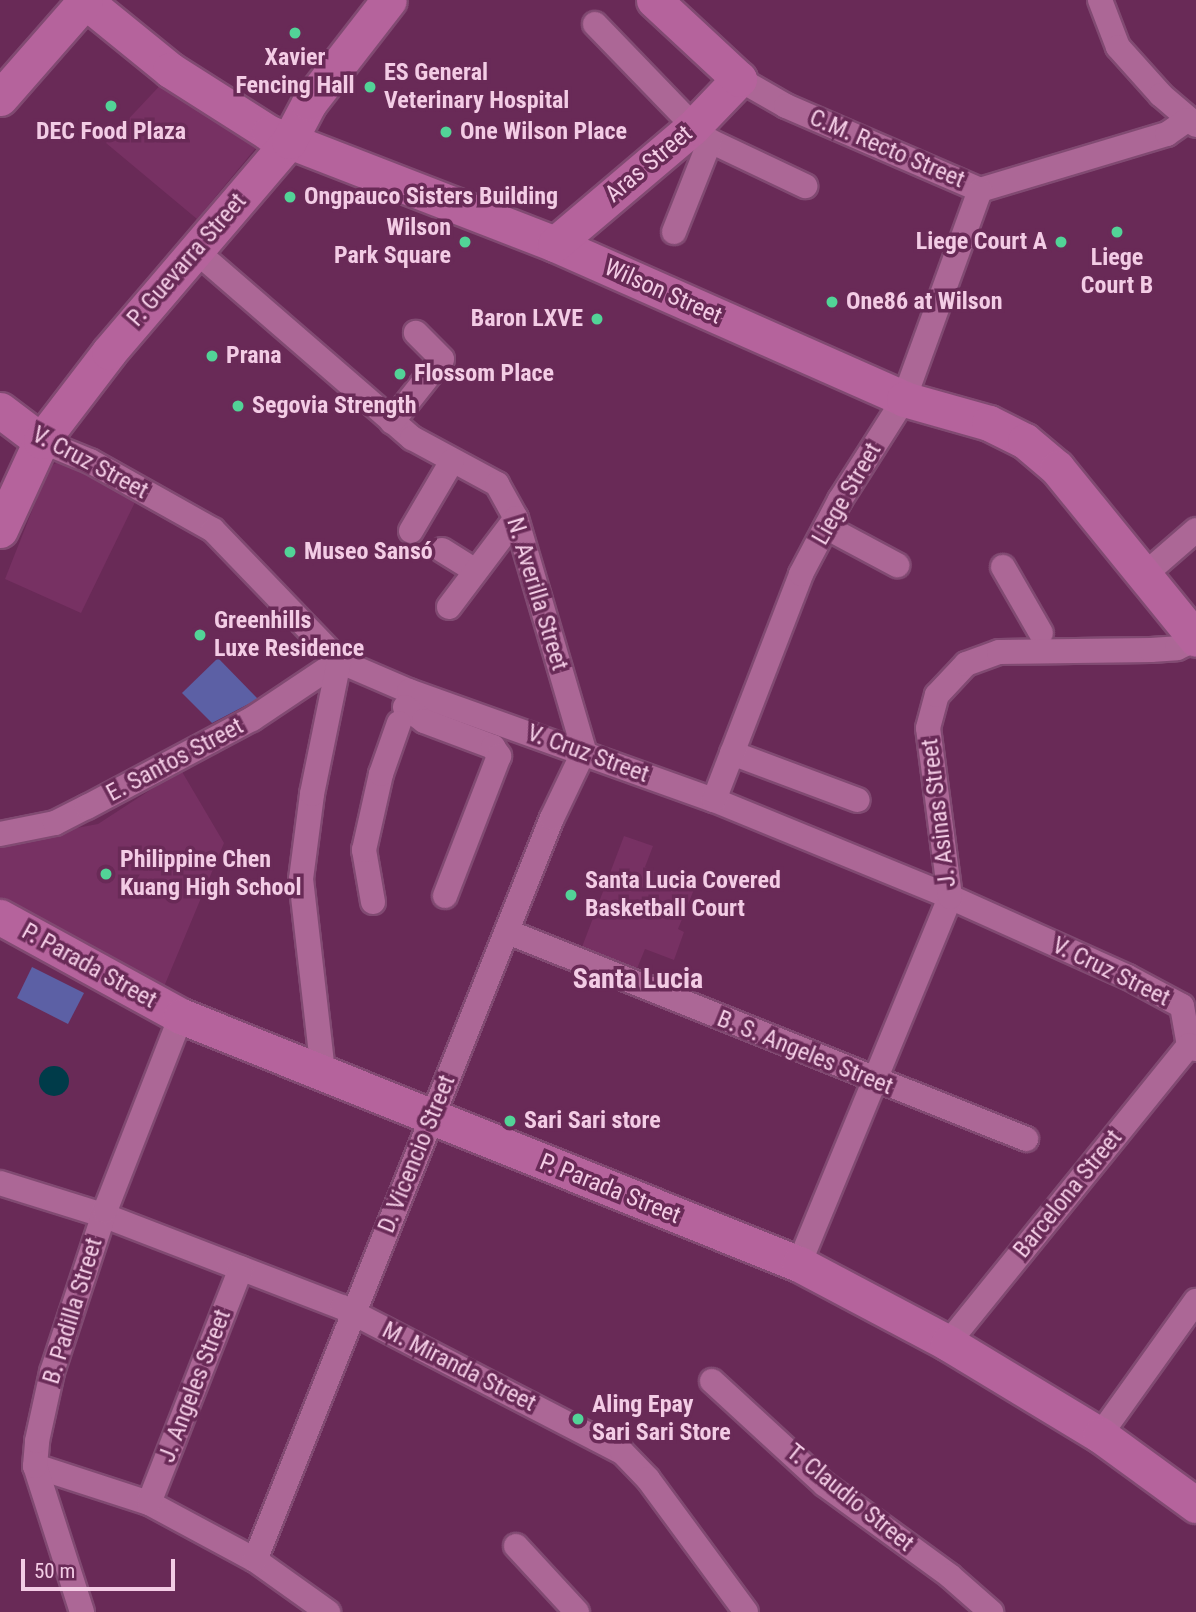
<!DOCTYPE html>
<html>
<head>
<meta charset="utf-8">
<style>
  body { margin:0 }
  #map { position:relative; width:1196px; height:1612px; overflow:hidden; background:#692a57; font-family:"Roboto Condensed",sans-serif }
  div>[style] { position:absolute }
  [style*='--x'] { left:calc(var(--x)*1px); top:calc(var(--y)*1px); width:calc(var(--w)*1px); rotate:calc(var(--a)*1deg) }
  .built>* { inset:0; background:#773163 }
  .green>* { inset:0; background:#5c60a5 }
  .water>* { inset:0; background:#003b49 }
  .round { border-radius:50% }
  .roads { filter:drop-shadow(2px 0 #814a72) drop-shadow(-2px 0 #814a72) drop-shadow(0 2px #814a72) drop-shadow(0 -2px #814a72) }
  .street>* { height:24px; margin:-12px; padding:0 12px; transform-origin:12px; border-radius:12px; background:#ac6796 }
  .secondary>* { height:35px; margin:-17.5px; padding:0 17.5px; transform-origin:17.5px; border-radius:17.5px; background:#b5639c }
  .dots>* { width:19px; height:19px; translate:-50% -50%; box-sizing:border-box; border:4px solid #692a57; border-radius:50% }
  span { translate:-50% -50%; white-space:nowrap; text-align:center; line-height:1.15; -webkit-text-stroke:7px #692a57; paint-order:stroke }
  .poi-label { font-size:24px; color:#f3cce5; font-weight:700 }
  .left { translate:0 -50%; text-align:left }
  .right { translate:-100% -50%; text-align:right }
  .street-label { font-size:24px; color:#f3cce5 }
  .quarter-label { font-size:28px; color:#f3cce5; font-weight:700 }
  .scale { position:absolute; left:21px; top:1559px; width:154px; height:32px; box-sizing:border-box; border:4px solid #f3cce5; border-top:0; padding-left:9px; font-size:21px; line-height:24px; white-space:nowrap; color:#f3cce5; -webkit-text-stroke:5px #692a57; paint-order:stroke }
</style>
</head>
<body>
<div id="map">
  <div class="built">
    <i style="clip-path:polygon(167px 78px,260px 143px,197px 219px,106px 143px)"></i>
    <i style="clip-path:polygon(63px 460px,138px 496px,81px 613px,5px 579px,43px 483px,52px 465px)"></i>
    <i style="clip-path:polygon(181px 770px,224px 843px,163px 989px,0 906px,0 842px,98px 824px)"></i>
    <i style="clip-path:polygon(624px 836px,653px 846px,645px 867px,695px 887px,678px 929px,684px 932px,674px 960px,645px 949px,634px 976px,579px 955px)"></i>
  </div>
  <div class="green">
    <i style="clip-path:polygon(218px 658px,258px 699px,212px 723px,182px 693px)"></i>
    <i style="clip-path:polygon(32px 967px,84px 993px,68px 1024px,17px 998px)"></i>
  </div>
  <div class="water">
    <i class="round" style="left:39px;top:1066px;width:30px;height:30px"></i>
  </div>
  <div class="roads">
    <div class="street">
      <i style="--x:1100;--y:0;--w:50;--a:69"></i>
      <i style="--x:1118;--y:47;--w:64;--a:48.1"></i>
      <i style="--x:1161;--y:95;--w:46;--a:40.6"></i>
      <i style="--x:595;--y:24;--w:160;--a:46"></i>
      <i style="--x:706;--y:139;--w:110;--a:25.4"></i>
      <i style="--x:739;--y:79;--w:54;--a:29.9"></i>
      <i style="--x:786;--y:106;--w:211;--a:23.4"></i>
      <i style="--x:980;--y:190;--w:195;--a:-16.7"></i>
      <i style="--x:1167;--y:134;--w:24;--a:-35"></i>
      <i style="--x:674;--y:232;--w:98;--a:-68.4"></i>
      <i style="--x:196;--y:251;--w:286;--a:40.9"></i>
      <i style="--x:412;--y:438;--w:97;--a:28.4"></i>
      <i style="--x:497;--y:484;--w:39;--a:61"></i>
      <i style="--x:516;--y:518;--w:243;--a:73.7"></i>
      <i style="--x:392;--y:422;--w:80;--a:-51.6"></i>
      <i style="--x:442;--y:359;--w:37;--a:-135"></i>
      <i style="--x:41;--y:441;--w:53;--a:22.2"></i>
      <i style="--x:90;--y:461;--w:141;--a:29.3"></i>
      <i style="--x:213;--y:530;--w:182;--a:46.1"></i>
      <i style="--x:339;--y:661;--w:76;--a:23.2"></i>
      <i style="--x:409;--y:691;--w:324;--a:19.7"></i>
      <i style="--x:714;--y:800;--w:255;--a:22.3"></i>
      <i style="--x:950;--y:897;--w:195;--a:24.2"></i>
      <i style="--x:1128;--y:977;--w:61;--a:28.2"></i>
      <i style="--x:1182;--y:1006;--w:40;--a:80"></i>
      <i style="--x:1189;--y:1045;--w:8;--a:30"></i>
      <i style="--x:826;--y:527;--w:81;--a:28.2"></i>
      <i style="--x:411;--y:531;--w:81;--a:-59.6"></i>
      <i style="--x:442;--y:550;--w:39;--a:32"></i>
      <i style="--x:1003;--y:567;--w:76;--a:60.1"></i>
      <i style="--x:1143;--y:576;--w:70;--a:-41"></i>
      <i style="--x:449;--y:607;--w:111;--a:-53"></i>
      <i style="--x:405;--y:707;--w:24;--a:36"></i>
      <i style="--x:424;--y:721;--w:74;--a:20.6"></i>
      <i style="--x:493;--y:747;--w:11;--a:56"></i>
      <i style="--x:499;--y:756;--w:150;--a:111.1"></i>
      <i style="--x:732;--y:753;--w:134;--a:20.5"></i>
      <i style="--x:714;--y:800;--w:242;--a:-68.9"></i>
      <i style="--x:801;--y:574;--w:84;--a:-62.2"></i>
      <i style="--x:840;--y:500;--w:120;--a:-57.6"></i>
      <i style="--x:904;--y:399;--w:222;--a:-70"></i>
      <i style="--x:0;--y:834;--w:56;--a:-11.3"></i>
      <i style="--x:55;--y:823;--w:36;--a:-27"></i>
      <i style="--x:87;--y:807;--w:187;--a:-28.1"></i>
      <i style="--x:252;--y:719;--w:105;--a:-33.7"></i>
      <i style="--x:373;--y:902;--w:53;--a:-99.8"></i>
      <i style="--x:364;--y:850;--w:78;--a:-77.4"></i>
      <i style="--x:381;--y:774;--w:54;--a:-70.6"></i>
      <i style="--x:508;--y:932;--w:558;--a:21.78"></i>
      <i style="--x:323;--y:1072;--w:194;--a:-96.5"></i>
      <i style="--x:301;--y:879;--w:86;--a:-82.6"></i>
      <i style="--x:312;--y:794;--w:136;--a:-78.5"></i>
      <i style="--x:0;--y:1183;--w:108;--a:17.3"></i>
      <i style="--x:103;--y:1215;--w:256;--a:21.1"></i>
      <i style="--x:342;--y:1307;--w:315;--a:27.4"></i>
      <i style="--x:622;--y:1452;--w:37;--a:46"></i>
      <i style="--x:648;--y:1479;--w:165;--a:53.6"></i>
      <i style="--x:799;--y:1264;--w:397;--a:-67.6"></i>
      <i style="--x:950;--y:897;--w:170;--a:-97.4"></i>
      <i style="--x:928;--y:728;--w:34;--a:-75"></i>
      <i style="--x:937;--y:695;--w:42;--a:-46.9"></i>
      <i style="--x:966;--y:664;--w:35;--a:-20"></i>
      <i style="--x:999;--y:652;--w:152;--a:-0.8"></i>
      <i style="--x:1151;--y:650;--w:26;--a:-4"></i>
      <i style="--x:1177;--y:648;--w:21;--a:-25"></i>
      <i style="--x:948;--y:1343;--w:383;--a:-51"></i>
      <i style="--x:712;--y:1381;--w:152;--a:42.6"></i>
      <i style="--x:824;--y:1484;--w:156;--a:36.1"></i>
      <i style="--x:950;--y:1576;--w:55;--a:41.3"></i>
      <i style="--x:1100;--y:1435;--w:165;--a:-54.4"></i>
      <i style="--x:35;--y:1466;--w:120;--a:18"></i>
      <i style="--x:149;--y:1503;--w:120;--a:28.3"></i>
      <i style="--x:255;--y:1560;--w:90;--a:35.5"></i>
      <i style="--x:149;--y:1503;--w:252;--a:-68.6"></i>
      <i style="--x:516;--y:1546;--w:90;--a:47.3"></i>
      <i style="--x:255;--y:1560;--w:799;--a:-68.19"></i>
      <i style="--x:552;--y:818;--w:74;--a:-64.5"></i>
      <i style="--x:82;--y:1612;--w:153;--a:-107.8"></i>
      <i style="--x:35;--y:1466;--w:25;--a:-85"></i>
      <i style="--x:37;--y:1441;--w:71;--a:-77.7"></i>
      <i style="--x:52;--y:1372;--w:169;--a:-71.8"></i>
      <i style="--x:105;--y:1211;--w:209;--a:-68.7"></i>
    </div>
    <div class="secondary">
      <i style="--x:84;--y:0;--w:111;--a:39.1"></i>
      <i style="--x:170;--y:70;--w:117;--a:32.5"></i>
      <i style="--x:269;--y:133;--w:307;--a:21.2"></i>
      <i style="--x:555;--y:244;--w:382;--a:23.9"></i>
      <i style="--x:904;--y:399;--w:88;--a:15.8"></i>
      <i style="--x:989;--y:423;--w:40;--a:26.6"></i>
      <i style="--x:1025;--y:441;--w:42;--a:40.2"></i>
      <i style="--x:1057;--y:468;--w:220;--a:50.9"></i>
      <i style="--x:0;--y:98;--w:129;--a:-48.8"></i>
      <i style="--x:555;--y:244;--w:180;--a:-40.3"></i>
      <i style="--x:692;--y:128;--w:68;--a:-46.2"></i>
      <i style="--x:739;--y:79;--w:116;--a:-137.1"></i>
      <i style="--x:0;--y:410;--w:51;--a:37.1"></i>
      <i style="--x:0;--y:530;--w:98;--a:-65.3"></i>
      <i style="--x:41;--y:441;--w:112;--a:-52.6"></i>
      <i style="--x:109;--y:352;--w:277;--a:-49.5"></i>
      <i style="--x:289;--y:141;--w:43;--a:-62.2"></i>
      <i style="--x:309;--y:103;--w:130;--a:-52.2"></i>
      <i style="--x:0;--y:917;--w:206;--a:28.7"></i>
      <i style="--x:181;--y:1016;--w:666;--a:21.87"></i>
      <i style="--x:799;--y:1264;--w:169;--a:27.9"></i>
      <i style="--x:948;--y:1343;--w:178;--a:31.2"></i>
      <i style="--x:1100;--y:1435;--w:119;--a:36.1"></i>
    </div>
  </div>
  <div class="dots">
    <i style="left:295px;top:33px;background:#52d397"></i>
    <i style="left:370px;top:87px;background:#52d397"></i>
    <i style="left:111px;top:106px;background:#52d397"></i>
    <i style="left:446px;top:132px;background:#52d397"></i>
    <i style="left:290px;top:197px;background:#52d397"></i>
    <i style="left:1117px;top:232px;background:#52d397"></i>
    <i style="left:465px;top:242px;background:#52d397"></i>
    <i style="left:1061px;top:242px;background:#52d397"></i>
    <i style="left:832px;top:302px;background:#52d397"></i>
    <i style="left:597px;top:319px;background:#52d397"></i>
    <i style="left:212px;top:356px;background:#52d397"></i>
    <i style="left:400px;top:374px;background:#52d397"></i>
    <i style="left:238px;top:406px;background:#52d397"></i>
    <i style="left:290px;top:552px;background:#52d397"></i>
    <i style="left:200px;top:635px;background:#52d397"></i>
    <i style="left:106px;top:874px;background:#52d397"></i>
    <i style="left:571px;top:895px;background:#52d397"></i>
    <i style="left:510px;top:1121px;background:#52d397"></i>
    <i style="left:578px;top:1419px;background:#52d397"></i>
  </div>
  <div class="poi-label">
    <span style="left:295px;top:72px">Xavier<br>Fencing Hall</span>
    <span class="left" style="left:384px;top:87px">ES General<br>Veterinary Hospital</span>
    <span style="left:111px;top:132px">DEC Food Plaza</span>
    <span class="left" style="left:460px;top:132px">One Wilson Place</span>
    <span class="left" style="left:304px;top:197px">Ongpauco Sisters Building</span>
    <span class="right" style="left:451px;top:242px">Wilson<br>Park Square</span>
    <span class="right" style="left:1047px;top:242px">Liege Court A</span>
    <span style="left:1117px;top:272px">Liege<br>Court B</span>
    <span class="left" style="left:846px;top:302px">One86 at Wilson</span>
    <span class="right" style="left:583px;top:319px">Baron LXVE</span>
    <span class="left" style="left:226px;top:356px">Prana</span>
    <span class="left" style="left:414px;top:374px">Flossom Place</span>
    <span class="left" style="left:252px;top:406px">Segovia Strength</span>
    <span class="left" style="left:304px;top:552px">Museo Sansó</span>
    <span class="left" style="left:214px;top:635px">Greenhills<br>Luxe Residence</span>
    <span class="left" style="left:120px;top:874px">Philippine Chen<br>Kuang High School</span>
    <span class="left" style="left:585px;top:895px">Santa Lucia Covered<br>Basketball Court</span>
    <span class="left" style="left:524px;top:1121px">Sari Sari store</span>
    <span class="left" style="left:592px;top:1419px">Aling Epay<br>Sari Sari Store</span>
  </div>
  <div class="street-label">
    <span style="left:887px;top:149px;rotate:23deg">C.M. Recto Street</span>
    <span style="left:649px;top:164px;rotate:-40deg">Aras Street</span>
    <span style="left:187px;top:260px;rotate:-49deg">P. Guevarra Street</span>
    <span style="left:663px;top:292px;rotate:24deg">Wilson Street</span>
    <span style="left:90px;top:463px;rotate:28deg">V. Cruz Street</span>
    <span style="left:847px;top:494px;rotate:-60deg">Liege Street</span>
    <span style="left:537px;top:594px;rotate:73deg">N. Averilla Street</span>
    <span style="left:588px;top:754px;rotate:20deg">V. Cruz Street</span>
    <span style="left:175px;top:760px;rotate:-28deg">E. Santos Street</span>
    <span style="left:939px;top:813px;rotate:-97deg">J. Asinas Street</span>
    <span style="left:89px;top:966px;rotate:29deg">P. Parada Street</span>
    <span style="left:1111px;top:972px;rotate:26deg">V. Cruz Street</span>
    <span style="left:805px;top:1053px;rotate:22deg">B. S. Angeles Street</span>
    <span style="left:417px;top:1154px;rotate:-68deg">D. Vicencio Street</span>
    <span style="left:610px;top:1189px;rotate:22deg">P. Parada Street</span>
    <span style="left:1068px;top:1194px;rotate:-51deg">Barcelona Street</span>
    <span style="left:73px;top:1311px;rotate:-73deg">B. Padilla Street</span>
    <span style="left:459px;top:1367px;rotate:27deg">M. Miranda Street</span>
    <span style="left:195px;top:1386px;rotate:-69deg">J. Angeles Street</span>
    <span style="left:850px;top:1498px;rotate:39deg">T. Claudio Street</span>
  </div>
  <div class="quarter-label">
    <span style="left:638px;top:979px">Santa Lucia</span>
  </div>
  <div class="scale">50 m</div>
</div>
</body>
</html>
